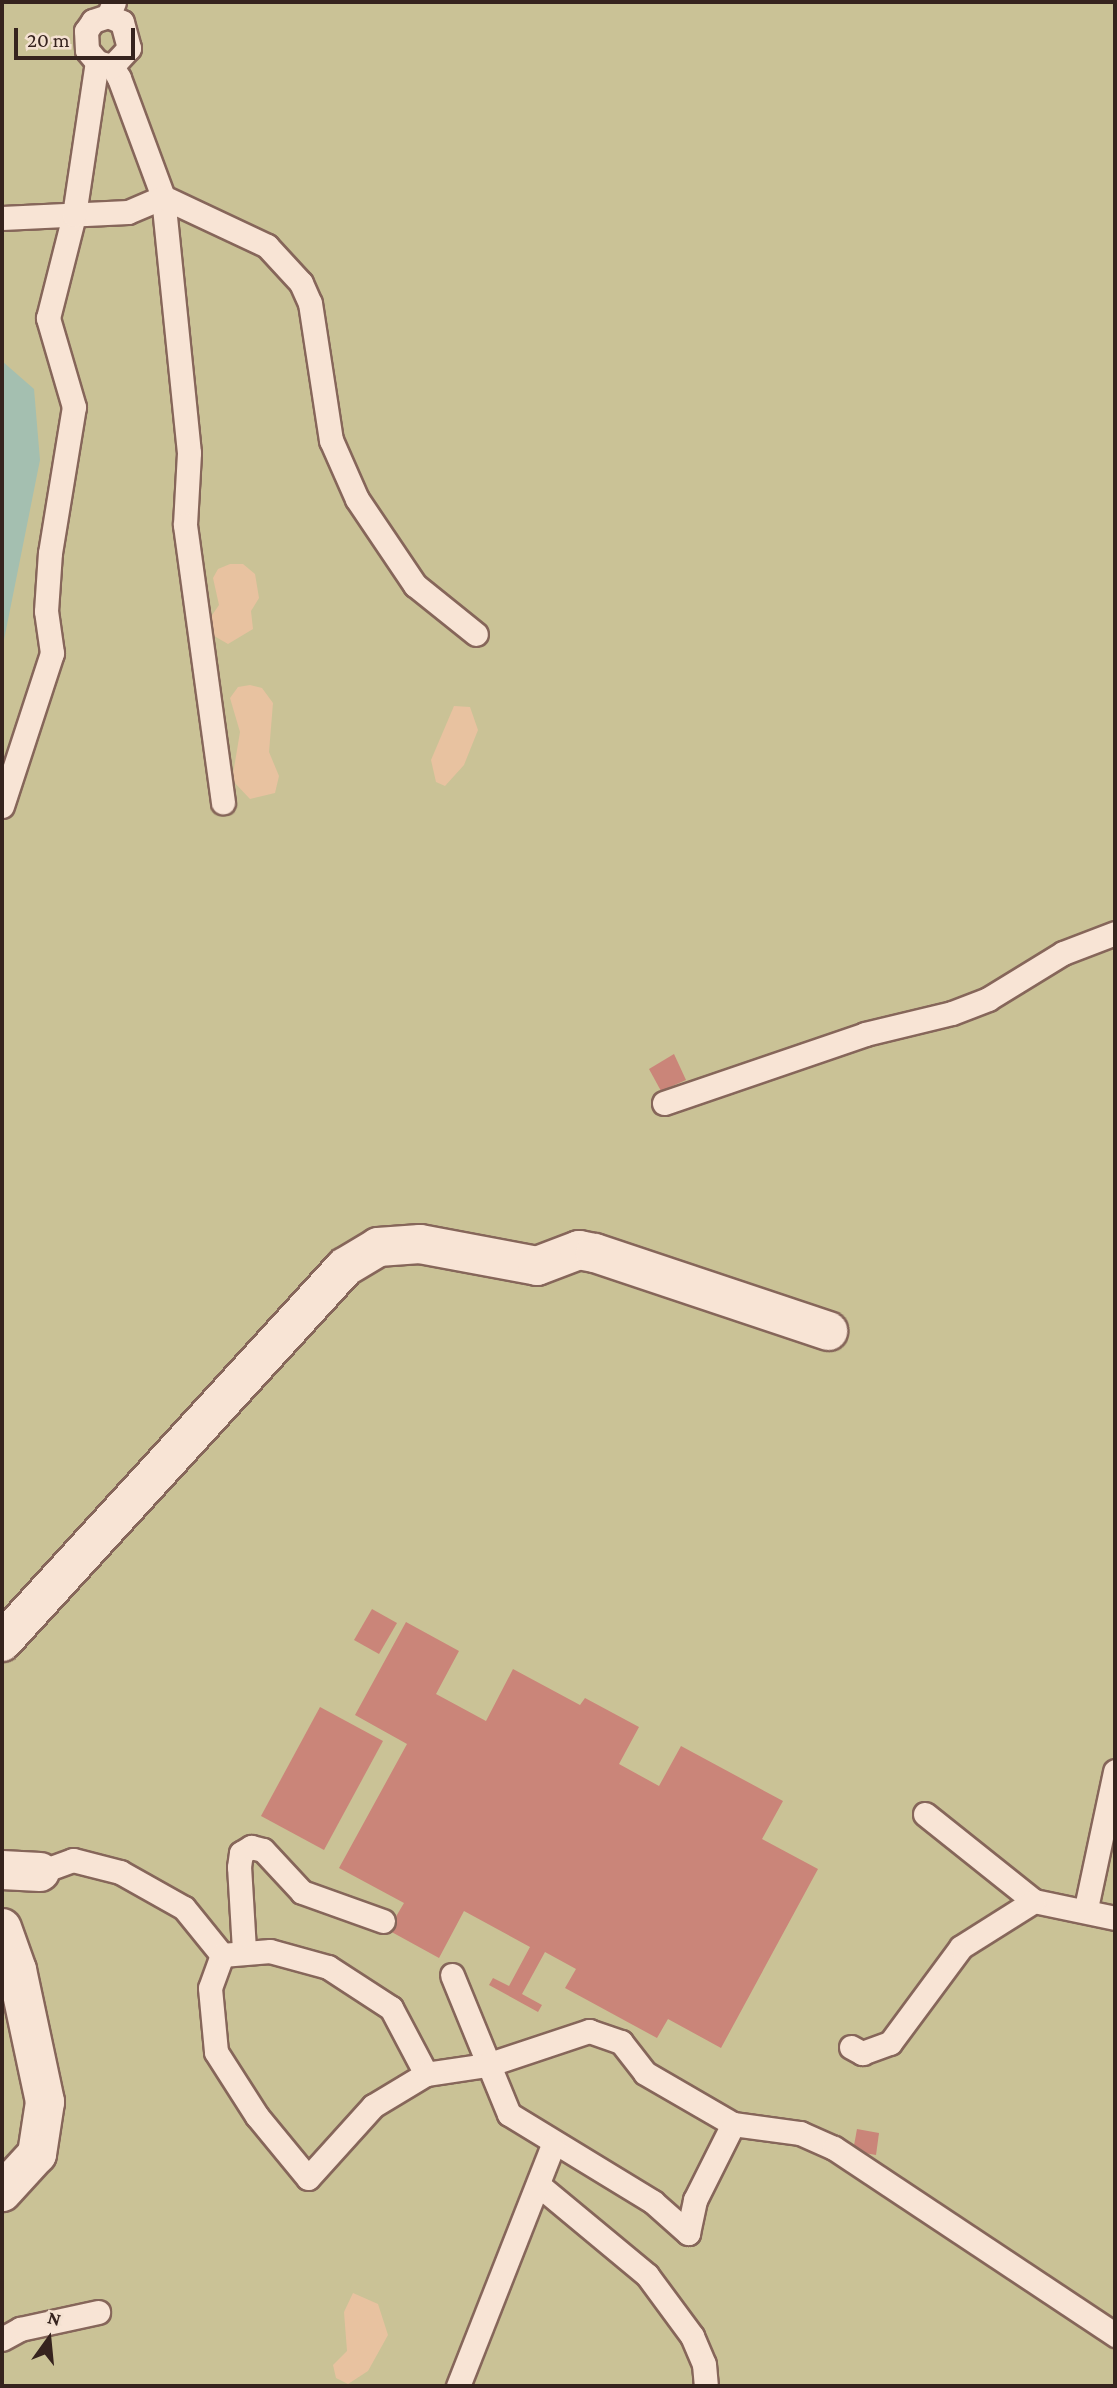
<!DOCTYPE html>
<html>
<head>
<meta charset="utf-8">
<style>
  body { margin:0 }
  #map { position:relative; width:1117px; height:2388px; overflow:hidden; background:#ecd5c2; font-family:"Crimson Pro",serif }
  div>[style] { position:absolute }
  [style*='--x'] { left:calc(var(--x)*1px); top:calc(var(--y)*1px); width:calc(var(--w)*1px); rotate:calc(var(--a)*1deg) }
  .green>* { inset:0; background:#cac296 }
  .sand>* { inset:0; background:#e8c2a0 }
  .water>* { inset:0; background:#a4bfb0 }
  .building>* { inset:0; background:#ca8579 }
  .roads { filter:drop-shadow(2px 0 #86665a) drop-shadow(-2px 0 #86665a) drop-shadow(0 2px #86665a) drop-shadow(0 -2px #86665a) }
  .lane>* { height:23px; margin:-11.5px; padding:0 11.5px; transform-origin:11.5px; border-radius:11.5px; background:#f8e4d5 }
  .street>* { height:38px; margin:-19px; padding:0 19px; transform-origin:19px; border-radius:19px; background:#f8e4d5 }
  span { translate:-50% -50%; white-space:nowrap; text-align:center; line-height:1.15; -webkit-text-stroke:5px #f4e1d1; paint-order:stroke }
  .frame { position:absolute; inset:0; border:4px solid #36231e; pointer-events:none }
  .north { position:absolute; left:14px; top:2304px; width:70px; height:70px; -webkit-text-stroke:5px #f4e1d1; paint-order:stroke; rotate:15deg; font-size:19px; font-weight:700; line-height:28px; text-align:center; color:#36231e }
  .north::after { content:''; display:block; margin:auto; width:24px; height:32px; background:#36231e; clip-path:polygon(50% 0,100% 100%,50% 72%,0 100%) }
  .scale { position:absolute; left:14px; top:28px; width:121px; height:32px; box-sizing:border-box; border:4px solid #36231e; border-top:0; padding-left:9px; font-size:21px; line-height:24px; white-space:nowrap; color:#36231e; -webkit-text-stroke:5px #f4e1d1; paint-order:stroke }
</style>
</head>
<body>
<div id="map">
  <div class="green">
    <i style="clip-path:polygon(2px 2px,1115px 2px,1115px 2386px,2px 2386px)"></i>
  </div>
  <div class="sand">
    <i style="clip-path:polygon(230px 564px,243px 564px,255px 574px,259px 598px,251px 611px,253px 629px,228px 644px,209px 633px,208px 621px,219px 605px,213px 578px,218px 569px)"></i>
    <i style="clip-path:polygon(250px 685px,262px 688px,273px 703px,269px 752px,279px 776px,275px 793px,250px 799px,232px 780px,240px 732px,230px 698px,238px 687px)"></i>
    <i style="clip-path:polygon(454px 706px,470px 707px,478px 730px,464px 765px,445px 786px,436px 782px,431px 760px)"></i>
    <i style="clip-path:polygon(353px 2293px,378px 2304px,388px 2335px,368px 2371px,348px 2384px,336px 2378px,333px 2365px,347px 2351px,344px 2312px)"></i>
  </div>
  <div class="water">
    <i style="clip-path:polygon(2px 361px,34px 389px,40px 460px,2px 650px)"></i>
  </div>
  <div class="building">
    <i style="clip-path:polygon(674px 1054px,686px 1080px,661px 1091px,649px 1069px)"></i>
    <i style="clip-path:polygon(372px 1609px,397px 1623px,379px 1654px,354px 1640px)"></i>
    <i style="clip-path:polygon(406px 1622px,459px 1651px,436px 1694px,486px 1721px,513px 1669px,580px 1705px,585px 1698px,639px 1727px,619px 1764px,659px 1786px,681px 1746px,783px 1801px,762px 1839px,818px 1869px,721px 2048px,668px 2019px,657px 2038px,565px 1988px,576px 1969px,545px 1952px,522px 1994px,542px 2005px,538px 2012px,489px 1985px,493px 1978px,509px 1986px,530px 1947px,464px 1911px,439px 1958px,388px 1930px,404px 1903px,339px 1868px,407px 1744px,355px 1715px)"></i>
    <i style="clip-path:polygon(320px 1707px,383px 1741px,324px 1850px,261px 1816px)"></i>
    <i style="clip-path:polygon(857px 2129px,879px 2133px,876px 2155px,853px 2151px)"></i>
  </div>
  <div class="roads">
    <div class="lane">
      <i style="--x:114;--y:2;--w:15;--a:113"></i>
      <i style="--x:108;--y:16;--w:16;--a:162"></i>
      <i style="--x:93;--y:21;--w:12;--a:125"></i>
      <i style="--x:86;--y:31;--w:19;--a:87"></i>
      <i style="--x:87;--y:50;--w:16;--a:50"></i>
      <i style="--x:97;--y:62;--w:16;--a:15"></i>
      <i style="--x:112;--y:66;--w:14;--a:60"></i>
      <i style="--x:119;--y:78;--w:127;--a:69.7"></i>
      <i style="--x:163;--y:197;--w:257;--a:84.2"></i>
      <i style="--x:189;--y:453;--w:72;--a:93.2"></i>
      <i style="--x:185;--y:525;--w:280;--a:82.2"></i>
      <i style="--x:108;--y:16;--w:15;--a:23"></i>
      <i style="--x:122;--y:22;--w:27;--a:75"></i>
      <i style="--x:129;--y:48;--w:25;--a:133"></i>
      <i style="--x:2;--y:218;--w:126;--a:-2.7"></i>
      <i style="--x:128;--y:212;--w:38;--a:-23"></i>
      <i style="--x:163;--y:197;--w:115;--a:25.2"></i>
      <i style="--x:267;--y:246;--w:50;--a:47.4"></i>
      <i style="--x:301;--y:283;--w:22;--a:66"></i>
      <i style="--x:310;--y:303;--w:139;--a:81.3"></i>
      <i style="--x:331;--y:440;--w:64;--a:66.2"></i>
      <i style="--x:357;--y:499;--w:104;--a:56"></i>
      <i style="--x:415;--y:585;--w:78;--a:38.8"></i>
      <i style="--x:2;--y:806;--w:161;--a:-71.9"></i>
      <i style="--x:52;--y:653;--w:42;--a:-98.1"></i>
      <i style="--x:46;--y:611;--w:58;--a:-86.1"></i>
      <i style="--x:50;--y:553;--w:148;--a:-80.7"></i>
      <i style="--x:74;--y:407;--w:93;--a:-106.3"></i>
      <i style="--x:48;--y:318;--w:106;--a:-75.8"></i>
      <i style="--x:74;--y:215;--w:155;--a:-81.5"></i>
      <i style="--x:664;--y:1103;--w:213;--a:-18.9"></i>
      <i style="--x:865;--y:1034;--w:89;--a:-13.6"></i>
      <i style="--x:952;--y:1013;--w:39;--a:-21"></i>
      <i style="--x:988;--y:999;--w:88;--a:-31.5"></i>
      <i style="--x:1063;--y:953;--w:56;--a:-21"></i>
      <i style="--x:925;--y:1814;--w:139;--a:38.6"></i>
      <i style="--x:1034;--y:1901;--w:83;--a:11.9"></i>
      <i style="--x:40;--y:1872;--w:35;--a:-20"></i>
      <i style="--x:73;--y:1860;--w:49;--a:14.3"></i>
      <i style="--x:120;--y:1872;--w:73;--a:29.4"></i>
      <i style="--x:184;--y:1908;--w:60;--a:51"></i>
      <i style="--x:1086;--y:1908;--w:140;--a:-78"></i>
      <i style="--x:244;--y:1950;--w:83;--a:-93.4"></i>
      <i style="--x:239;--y:1867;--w:14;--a:-82"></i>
      <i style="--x:241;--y:1853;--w:12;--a:-31"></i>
      <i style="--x:251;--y:1847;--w:12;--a:14"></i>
      <i style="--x:263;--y:1850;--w:57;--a:47.1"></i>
      <i style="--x:302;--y:1892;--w:86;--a:19.7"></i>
      <i style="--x:452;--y:1975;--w:150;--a:67.7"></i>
      <i style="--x:509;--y:2114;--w:169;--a:31.4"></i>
      <i style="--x:653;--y:2202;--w:47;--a:41.5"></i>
      <i style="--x:688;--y:2233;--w:34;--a:-78"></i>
      <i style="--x:695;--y:2200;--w:85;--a:-63.4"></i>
      <i style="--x:851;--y:2047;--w:13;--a:29"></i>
      <i style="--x:862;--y:2053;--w:30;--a:-20"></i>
      <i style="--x:890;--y:2043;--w:119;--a:-53.5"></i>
      <i style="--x:961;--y:1947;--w:86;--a:-32.2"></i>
      <i style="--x:426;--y:2074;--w:75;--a:-117.9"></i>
      <i style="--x:391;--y:2008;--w:75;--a:-146.9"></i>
      <i style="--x:328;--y:1967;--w:60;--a:-164.6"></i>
      <i style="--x:270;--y:1951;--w:48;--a:175.2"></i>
      <i style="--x:222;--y:1955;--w:35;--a:110"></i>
      <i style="--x:210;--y:1988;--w:64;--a:84.6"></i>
      <i style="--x:216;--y:2052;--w:76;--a:57.4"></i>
      <i style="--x:257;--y:2116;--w:80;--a:50.6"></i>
      <i style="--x:308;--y:2178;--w:97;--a:-47.9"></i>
      <i style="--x:373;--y:2106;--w:62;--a:-31.1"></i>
      <i style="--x:426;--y:2074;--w:62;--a:-8.4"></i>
      <i style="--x:487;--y:2065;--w:108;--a:-18.4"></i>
      <i style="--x:589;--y:2031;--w:34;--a:19"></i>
      <i style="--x:621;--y:2042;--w:39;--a:52"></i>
      <i style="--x:645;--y:2073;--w:102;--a:30.1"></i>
      <i style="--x:733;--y:2124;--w:68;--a:7.7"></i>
      <i style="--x:800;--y:2133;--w:37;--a:24"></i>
      <i style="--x:834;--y:2148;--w:338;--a:33.6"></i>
      <i style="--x:541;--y:2187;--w:138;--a:39.7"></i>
      <i style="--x:647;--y:2275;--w:76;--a:53.6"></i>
      <i style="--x:692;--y:2336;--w:30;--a:67"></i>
      <i style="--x:704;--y:2364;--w:22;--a:85"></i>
      <i style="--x:2;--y:2339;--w:21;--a:-29"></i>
      <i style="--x:20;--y:2329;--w:80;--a:-12.3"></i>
      <i style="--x:458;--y:2386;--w:259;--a:-68.5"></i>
    </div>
    <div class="street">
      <i style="--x:2;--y:1642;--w:508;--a:-47.55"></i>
      <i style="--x:345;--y:1267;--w:39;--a:-31"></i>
      <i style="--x:378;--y:1247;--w:42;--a:-4.1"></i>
      <i style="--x:420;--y:1244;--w:119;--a:10.6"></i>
      <i style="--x:537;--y:1266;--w:45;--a:-20.9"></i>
      <i style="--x:579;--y:1250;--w:16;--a:11"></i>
      <i style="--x:595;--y:1253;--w:246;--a:18.5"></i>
      <i style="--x:2;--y:1870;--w:38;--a:3"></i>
      <i style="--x:2;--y:1928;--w:45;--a:70.3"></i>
      <i style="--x:17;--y:1970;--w:135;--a:78"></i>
      <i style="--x:45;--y:2102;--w:53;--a:98.7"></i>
      <i style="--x:37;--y:2154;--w:52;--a:132.6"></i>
    </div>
  </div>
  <div class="frame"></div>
  <div class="north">N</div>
  <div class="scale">20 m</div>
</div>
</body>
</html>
